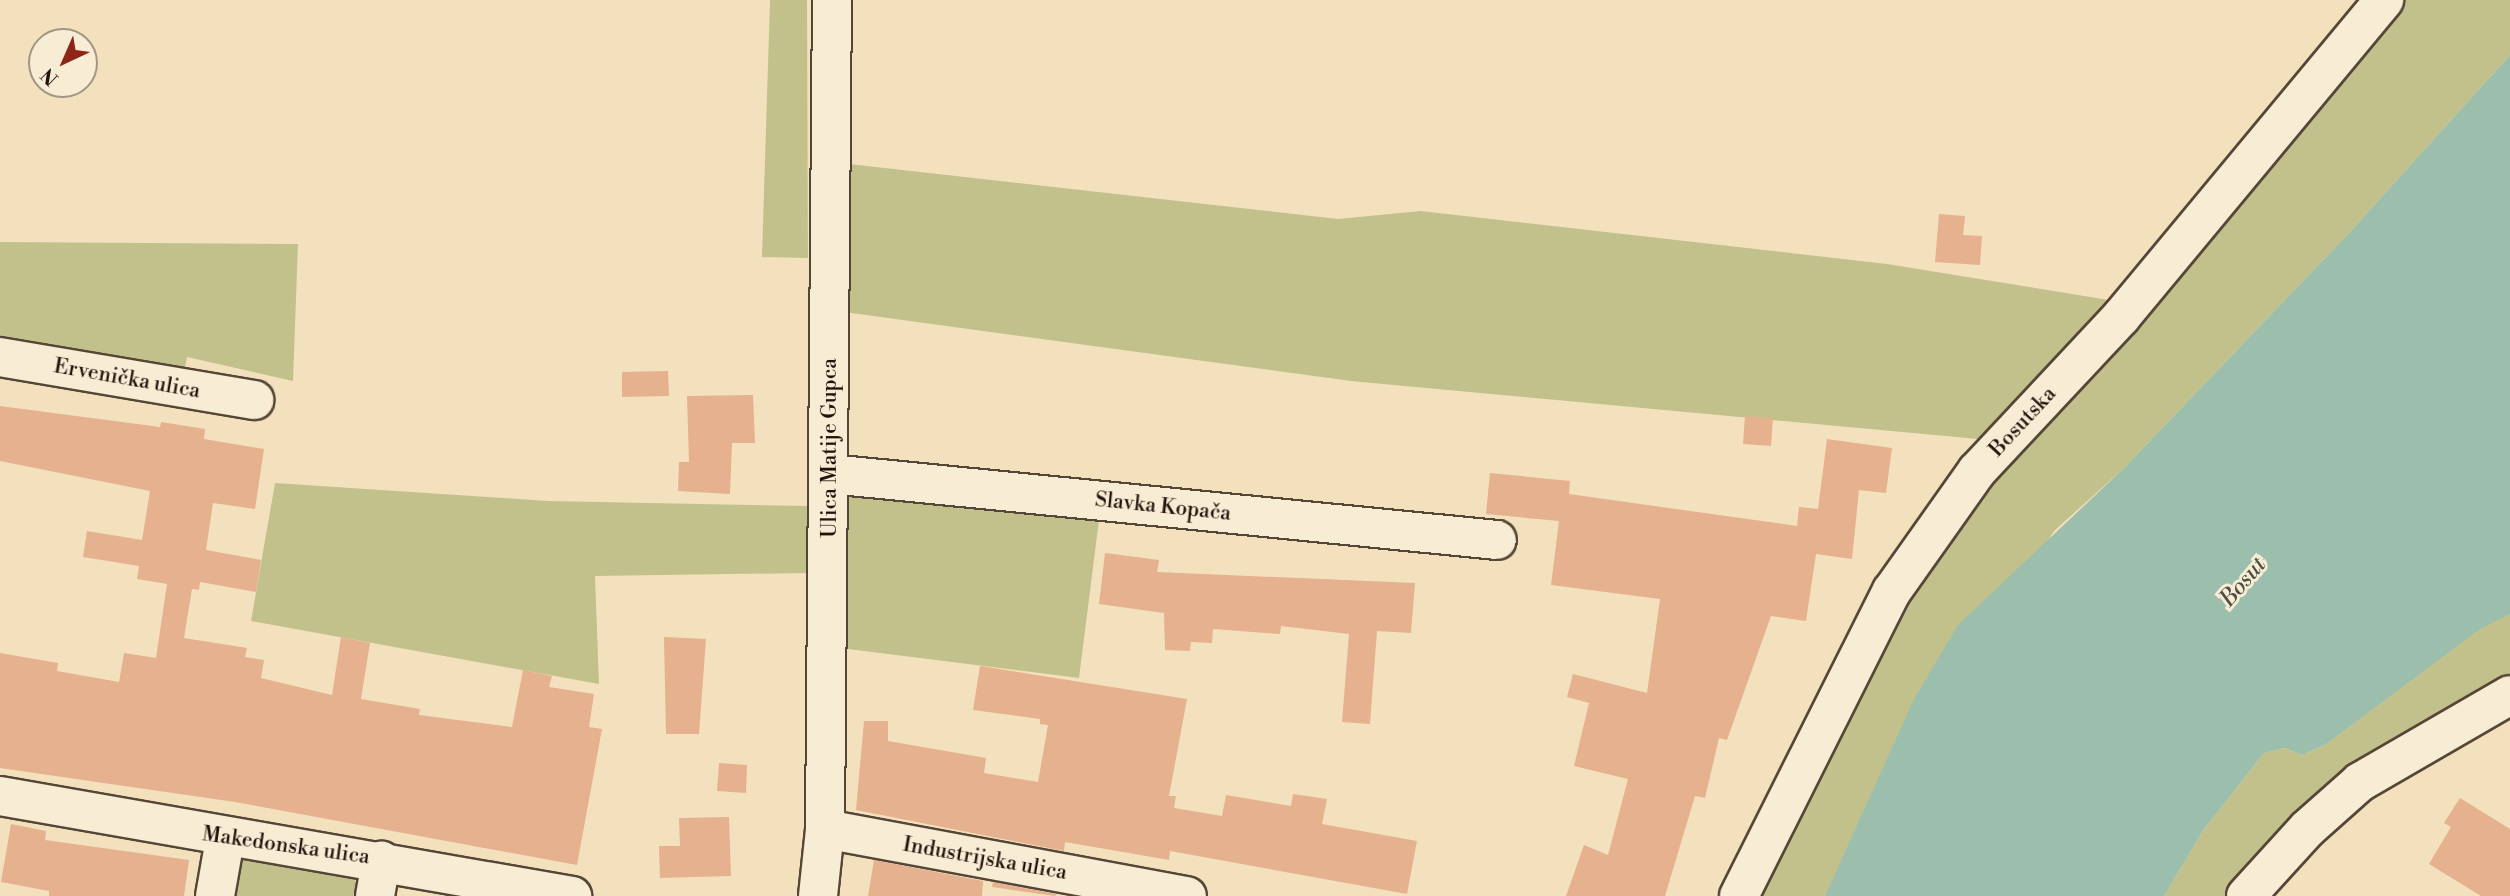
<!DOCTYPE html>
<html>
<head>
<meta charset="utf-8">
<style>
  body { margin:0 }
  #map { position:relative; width:2510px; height:896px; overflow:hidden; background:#f3e1bd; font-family:"Libre Bodoni",serif }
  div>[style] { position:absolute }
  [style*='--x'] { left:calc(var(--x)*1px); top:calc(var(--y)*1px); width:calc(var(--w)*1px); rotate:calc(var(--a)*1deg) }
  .green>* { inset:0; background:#c2c18c }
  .water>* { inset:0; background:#9cbead }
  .building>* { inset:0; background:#e5b18f }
  .roads { filter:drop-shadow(2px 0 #564638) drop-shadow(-2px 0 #564638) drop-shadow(0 2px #564638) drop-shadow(0 -2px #564638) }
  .minor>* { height:38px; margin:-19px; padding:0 19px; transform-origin:19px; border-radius:19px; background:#f7ecd4 }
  span { translate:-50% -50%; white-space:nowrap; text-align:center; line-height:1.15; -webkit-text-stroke:6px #f7ecd4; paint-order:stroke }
  .street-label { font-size:21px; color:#22120b }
  .water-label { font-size:23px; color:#4d4e44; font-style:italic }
  .north { position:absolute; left:28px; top:28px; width:70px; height:70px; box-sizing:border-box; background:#f7ecd4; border:2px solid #a29584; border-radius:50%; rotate:224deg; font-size:19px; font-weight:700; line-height:28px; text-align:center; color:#22120b }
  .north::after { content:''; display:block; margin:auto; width:24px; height:32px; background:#8f2418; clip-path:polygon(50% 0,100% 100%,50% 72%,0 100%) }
</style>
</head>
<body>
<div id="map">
  <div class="green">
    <i style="clip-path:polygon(770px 0,807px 0,808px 258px,762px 257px)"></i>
    <i style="clip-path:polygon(2392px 0,2510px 0,2510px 55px,2350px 232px,2124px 468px,2054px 531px,1826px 896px,1756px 896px,1934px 552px)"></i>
    <i style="clip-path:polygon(849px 164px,1338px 219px,1421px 211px,1887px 264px,2115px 301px,1998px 436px,1978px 439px,1351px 381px,844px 312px)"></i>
    <i style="clip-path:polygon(0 242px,298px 244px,293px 381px,187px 357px,183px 378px,0 346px)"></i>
    <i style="clip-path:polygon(275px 483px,548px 501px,807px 506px,808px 573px,595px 576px,599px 684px,251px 621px)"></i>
    <i style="clip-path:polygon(847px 486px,1100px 512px,1079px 678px,848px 649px)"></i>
    <i style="clip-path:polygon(2510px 614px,2510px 680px,2235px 896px,2164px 896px,2204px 829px,2264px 753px,2285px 748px,2302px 755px,2325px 745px,2481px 627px)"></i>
    <i style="clip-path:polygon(245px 856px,347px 870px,356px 882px,356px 896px,224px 896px,233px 864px)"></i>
  </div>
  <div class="water">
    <i style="clip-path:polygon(2510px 55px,2510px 614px,2481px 628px,2325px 745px,2302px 755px,2285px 748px,2264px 753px,2204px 829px,2164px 896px,1825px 896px,1914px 699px,1958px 625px,2124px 468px,2350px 232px)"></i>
  </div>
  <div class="building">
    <i style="clip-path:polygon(1939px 214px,1965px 216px,1963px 235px,1982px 236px,1980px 265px,1935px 262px)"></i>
    <i style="clip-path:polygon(668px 371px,669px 396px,622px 397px,622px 372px)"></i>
    <i style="clip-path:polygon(753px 395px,755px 443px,732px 443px,730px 494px,678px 491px,679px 462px,689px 462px,687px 396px)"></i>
    <i style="clip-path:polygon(0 406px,160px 427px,161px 422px,205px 429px,204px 439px,264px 449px,255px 509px,213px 503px,206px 550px,261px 560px,256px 592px,200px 582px,199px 590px,192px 589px,184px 638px,247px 648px,245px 657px,264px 660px,261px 678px,332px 695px,341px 637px,370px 643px,361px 699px,420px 709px,419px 715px,512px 727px,523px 670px,552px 676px,549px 687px,594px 694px,589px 727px,602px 729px,577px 865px,235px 802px,0 768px,0 653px,58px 663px,57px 671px,119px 682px,124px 653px,156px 658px,167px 584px,137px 579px,139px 566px,83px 557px,87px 531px,142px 540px,150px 491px,0 461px)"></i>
    <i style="clip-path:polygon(1745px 416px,1773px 418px,1771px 446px,1743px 444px)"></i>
    <i style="clip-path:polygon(1827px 439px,1892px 448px,1886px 493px,1859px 490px,1852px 559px,1816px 554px,1806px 621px,1771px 616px,1727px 740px,1719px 738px,1705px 798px,1695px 796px,1665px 896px,1566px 896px,1584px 845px,1608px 855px,1628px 779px,1574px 766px,1589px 703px,1567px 697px,1573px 674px,1647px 693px,1660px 599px,1551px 585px,1559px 521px,1486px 514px,1490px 473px,1570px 481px,1569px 494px,1797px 526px,1799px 507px,1818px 509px)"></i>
    <i style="clip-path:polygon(1105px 553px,1159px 560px,1157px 572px,1415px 583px,1411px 633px,1377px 631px,1370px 724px,1342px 722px,1349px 634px,1281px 626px,1280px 634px,1213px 629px,1212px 643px,1191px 642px,1190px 651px,1165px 650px,1164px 613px,1099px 604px)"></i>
    <i style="clip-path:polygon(664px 637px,706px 639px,699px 734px,666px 734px)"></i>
    <i style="clip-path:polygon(980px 666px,1187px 699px,1169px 796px,1176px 796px,1174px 808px,1222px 816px,1226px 795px,1291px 806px,1293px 794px,1327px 799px,1322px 824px,1417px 841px,1407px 894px,1170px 851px,1169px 860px,1065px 842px,1064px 851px,856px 810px,864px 721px,888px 721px,888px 741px,986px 758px,984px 773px,1038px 782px,1048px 725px,1040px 724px,1040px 719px,973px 710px)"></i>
    <i style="clip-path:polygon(719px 763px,747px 765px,746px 793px,717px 791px)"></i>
    <i style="clip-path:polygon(2460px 798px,2510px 829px,2510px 896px,2481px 896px,2429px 864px,2451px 827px,2444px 823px)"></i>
    <i style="clip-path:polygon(729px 817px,731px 876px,660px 878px,659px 846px,680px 846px,679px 818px)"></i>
    <i style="clip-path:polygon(11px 824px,46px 831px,45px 840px,189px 860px,184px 896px,49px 896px,49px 891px,1px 882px)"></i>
    <i style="clip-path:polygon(874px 860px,983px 881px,982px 896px,868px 896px)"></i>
    <i style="clip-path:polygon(993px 882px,1056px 894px,1055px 896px,992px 887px)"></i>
  </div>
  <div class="roads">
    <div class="minor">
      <i style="--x:0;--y:357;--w:258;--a:9.6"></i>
      <i style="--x:830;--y:474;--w:670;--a:5.65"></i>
      <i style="--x:0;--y:796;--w:581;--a:9.92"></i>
      <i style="--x:825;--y:829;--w:368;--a:10.5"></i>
      <i style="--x:215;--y:896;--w:58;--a:-80"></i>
      <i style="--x:375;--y:896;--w:36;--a:-80"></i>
      <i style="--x:818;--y:896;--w:67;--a:-84"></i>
      <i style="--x:825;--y:829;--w:829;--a:-89.52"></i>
      <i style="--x:1739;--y:896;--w:341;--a:-63.4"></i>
      <i style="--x:1892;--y:591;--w:147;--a:-54.7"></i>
      <i style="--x:1977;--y:471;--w:211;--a:-46.9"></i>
      <i style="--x:2121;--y:317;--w:412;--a:-50.3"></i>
      <i style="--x:2246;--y:896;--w:91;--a:-47.7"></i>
      <i style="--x:2307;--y:829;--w:71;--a:-41.6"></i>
      <i style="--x:2360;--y:782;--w:173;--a:-30.1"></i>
    </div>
  </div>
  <div class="street-label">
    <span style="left:127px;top:379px;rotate:10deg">Ervenička ulica</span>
    <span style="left:2023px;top:422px;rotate:-47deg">Bosutska</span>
    <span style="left:830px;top:448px;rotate:-90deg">Ulica Matije Gupca</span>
    <span style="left:1163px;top:507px;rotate:6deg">Slavka Kopača</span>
    <span style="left:286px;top:846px;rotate:8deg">Makedonska ulica</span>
    <span style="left:985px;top:859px;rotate:10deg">Industrijska ulica</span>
  </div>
  <div class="water-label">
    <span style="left:2243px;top:582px;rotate:-49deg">Bosut</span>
  </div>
  <div class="north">N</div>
</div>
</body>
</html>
